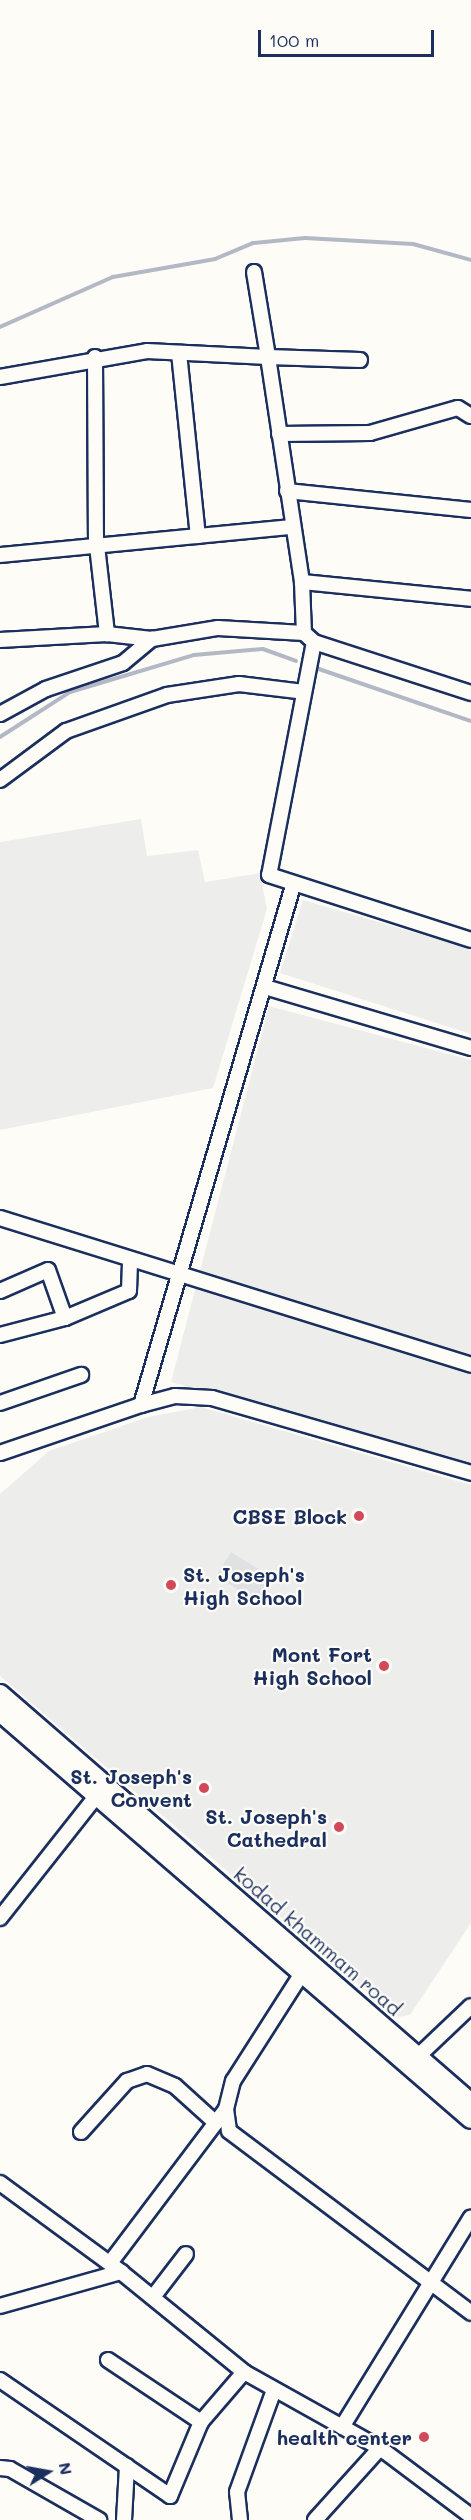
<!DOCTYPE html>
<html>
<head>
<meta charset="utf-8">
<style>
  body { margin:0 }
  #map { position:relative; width:471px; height:2520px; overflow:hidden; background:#fdfcf7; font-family:Mali,sans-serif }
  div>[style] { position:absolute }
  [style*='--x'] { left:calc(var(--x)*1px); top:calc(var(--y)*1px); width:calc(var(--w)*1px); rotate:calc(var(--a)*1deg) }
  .built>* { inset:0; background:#edeeec }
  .green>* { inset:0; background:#e0e1e3 }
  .stream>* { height:4px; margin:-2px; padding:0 2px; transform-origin:2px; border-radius:2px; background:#b3b8c5 }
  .roads { filter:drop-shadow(2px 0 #1b2f5e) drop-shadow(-2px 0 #1b2f5e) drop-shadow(0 2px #1b2f5e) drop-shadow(0 -2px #1b2f5e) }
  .minor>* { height:14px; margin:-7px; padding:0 7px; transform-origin:7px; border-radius:7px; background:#fdfcf7 }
  .major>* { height:18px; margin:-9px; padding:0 9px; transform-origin:9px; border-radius:9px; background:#fdfcf7 }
  .dots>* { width:16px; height:16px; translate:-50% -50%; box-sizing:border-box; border:3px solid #fdfcf7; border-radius:50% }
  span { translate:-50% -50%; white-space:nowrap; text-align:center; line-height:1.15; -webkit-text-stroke:4.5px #fdfcf7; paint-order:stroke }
  .poi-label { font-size:20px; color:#1b2f5e; font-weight:700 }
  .right { translate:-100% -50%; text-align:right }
  .left { translate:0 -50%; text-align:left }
  .street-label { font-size:20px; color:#1b2f5e }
  .north { position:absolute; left:18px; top:2442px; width:60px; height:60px; -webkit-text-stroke:4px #fdfcf7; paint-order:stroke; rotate:79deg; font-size:16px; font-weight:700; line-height:24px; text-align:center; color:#1b2f5e }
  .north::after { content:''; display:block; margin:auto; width:21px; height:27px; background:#1b2f5e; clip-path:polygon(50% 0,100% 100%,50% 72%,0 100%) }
  .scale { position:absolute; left:258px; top:30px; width:176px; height:27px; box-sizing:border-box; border:3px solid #1b2f5e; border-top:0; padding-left:8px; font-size:18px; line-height:21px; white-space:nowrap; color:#1b2f5e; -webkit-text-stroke:4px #fdfcf7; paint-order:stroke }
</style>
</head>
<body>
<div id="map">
  <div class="built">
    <i style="clip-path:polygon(141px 819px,147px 856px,198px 850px,205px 882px,260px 873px,267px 909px,213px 1088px,0 1130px,0 842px)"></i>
    <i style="clip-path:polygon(303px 900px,471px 949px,471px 1034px,280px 973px)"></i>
    <i style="clip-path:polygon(269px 1006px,471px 1060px,471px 1466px,171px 1382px)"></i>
    <i style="clip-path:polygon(201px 1407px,471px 1485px,471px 1923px,410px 2015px,397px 2017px,0 1676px,0 1494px,49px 1451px,148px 1417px)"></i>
  </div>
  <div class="green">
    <i style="clip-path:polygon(231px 1552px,273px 1578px,258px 1602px,216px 1576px)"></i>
  </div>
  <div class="stream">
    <i style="--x:0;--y:327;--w:124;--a:-23.9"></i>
    <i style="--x:113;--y:277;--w:104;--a:-10"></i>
    <i style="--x:215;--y:259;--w:41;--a:-22.8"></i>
    <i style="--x:253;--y:243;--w:52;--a:-5.5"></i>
    <i style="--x:305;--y:238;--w:108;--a:3.2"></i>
    <i style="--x:413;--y:244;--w:60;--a:15.4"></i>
    <i style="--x:313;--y:667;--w:167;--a:18.9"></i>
    <i style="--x:0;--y:737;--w:83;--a:-32.7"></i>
    <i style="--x:70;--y:692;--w:129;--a:-16.6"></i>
    <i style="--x:194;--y:655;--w:69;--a:-5"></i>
    <i style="--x:263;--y:649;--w:35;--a:20"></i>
  </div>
  <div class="roads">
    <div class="minor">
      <i style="--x:254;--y:272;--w:86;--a:80.6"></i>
      <i style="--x:268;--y:357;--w:92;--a:1.9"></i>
      <i style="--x:179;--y:353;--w:184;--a:84.1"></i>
      <i style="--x:95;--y:357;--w:180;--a:89.7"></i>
      <i style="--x:96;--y:537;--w:98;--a:83.5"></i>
      <i style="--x:0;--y:377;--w:149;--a:-10"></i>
      <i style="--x:147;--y:351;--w:121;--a:2.8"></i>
      <i style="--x:268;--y:357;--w:228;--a:81.4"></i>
      <i style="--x:302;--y:582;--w:51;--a:87.8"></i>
      <i style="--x:304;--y:633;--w:13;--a:42"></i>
      <i style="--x:314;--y:642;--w:237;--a:100.9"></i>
      <i style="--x:269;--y:875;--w:212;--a:17.8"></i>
      <i style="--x:279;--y:434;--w:91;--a:-0.6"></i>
      <i style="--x:370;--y:433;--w:91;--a:-15.9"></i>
      <i style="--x:458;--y:408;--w:15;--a:32"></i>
      <i style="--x:287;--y:491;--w:185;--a:5.9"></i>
      <i style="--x:0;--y:555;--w:294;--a:-5.5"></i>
      <i style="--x:302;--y:582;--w:170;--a:5.7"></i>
      <i style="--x:0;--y:640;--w:107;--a:-3.2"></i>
      <i style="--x:107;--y:634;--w:45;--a:6.3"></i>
      <i style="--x:152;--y:639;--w:67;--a:-9.5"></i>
      <i style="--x:218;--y:628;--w:86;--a:3.3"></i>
      <i style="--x:314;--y:642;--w:165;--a:18"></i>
      <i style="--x:0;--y:714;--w:52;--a:-28.5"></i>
      <i style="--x:46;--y:689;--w:81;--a:-18.7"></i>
      <i style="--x:123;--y:663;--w:38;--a:-40"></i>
      <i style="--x:0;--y:780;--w:82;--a:-36.6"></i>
      <i style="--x:66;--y:731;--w:107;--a:-19.6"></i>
      <i style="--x:167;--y:695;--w:73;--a:-8.7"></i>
      <i style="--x:239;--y:684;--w:65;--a:7"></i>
      <i style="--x:265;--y:987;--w:215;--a:16.5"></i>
      <i style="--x:0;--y:1218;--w:493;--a:17.3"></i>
      <i style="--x:0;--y:1291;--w:52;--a:-23.6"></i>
      <i style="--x:48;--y:1270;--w:51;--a:70.5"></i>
      <i style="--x:0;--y:1335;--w:67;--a:-14.7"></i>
      <i style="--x:65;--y:1318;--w:69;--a:-22.9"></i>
      <i style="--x:129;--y:1291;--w:32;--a:-88"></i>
      <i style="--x:0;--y:1403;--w:86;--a:-19.1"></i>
      <i style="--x:141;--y:1405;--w:35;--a:-15"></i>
      <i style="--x:175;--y:1396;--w:37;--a:3"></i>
      <i style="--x:212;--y:1398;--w:270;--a:16.1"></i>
      <i style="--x:0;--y:1453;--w:149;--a:-18.8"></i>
      <i style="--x:141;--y:1405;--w:541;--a:-73.68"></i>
      <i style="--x:0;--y:1918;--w:163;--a:-51.7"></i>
      <i style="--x:306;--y:1967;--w:135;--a:122.6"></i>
      <i style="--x:233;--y:2081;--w:29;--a:104"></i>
      <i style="--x:226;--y:2109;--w:22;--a:82"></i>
      <i style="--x:229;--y:2131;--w:303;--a:36.9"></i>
      <i style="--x:412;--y:2062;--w:81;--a:-43.5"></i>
      <i style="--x:81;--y:2132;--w:69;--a:-48"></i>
      <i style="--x:127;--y:2081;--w:21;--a:-19"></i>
      <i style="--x:147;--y:2074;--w:30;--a:23"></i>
      <i style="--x:175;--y:2086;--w:55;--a:42.1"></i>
      <i style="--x:0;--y:2183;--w:150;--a:36.3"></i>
      <i style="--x:121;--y:2272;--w:159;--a:39.1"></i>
      <i style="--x:244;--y:2372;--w:156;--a:29.2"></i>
      <i style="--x:380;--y:2448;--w:114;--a:36.8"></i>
      <i style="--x:110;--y:2263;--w:193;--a:-53"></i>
      <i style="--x:153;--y:2297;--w:54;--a:-52.5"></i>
      <i style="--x:0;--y:2306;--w:126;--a:-15.7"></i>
      <i style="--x:108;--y:2360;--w:112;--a:33.7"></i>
      <i style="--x:0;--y:2380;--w:206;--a:34.3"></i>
      <i style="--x:170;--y:2496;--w:80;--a:-67.3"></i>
      <i style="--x:201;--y:2422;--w:66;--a:-49.3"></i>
      <i style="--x:342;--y:2427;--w:246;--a:-58.4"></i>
      <i style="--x:0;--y:2468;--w:10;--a:6"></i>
      <i style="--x:10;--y:2469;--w:103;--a:29.8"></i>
      <i style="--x:124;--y:2520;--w:54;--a:-86.8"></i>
      <i style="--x:240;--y:2520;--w:28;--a:-96"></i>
      <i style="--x:237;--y:2492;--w:109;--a:-70.1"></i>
      <i style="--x:315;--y:2520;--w:97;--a:-47.9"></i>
    </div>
    <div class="major">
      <i style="--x:0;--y:1694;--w:624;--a:40.97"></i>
      <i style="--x:0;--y:1712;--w:622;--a:40.83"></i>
    </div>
  </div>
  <div class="dots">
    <i style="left:359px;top:1516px;background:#d1495b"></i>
    <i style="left:171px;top:1585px;background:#d1495b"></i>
    <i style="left:384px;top:1666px;background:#d1495b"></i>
    <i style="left:204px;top:1788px;background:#d1495b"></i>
    <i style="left:339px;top:1827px;background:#d1495b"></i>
    <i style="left:424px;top:2437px;background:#d1495b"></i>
  </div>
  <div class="poi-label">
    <span class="right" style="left:347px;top:1516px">CBSE Block</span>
    <span class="left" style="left:183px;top:1586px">St. Joseph's<br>High School</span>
    <span class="right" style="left:372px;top:1666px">Mont Fort<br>High School</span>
    <span class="right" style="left:192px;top:1788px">St. Joseph's<br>Convent</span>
    <span class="right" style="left:327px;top:1828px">St. Joseph's<br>Cathedral</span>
    <span class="right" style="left:412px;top:2437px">health center</span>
  </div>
  <div class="street-label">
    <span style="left:318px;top:1941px;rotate:41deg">kodad khammam road</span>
  </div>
  <div class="north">N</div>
  <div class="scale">100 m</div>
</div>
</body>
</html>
